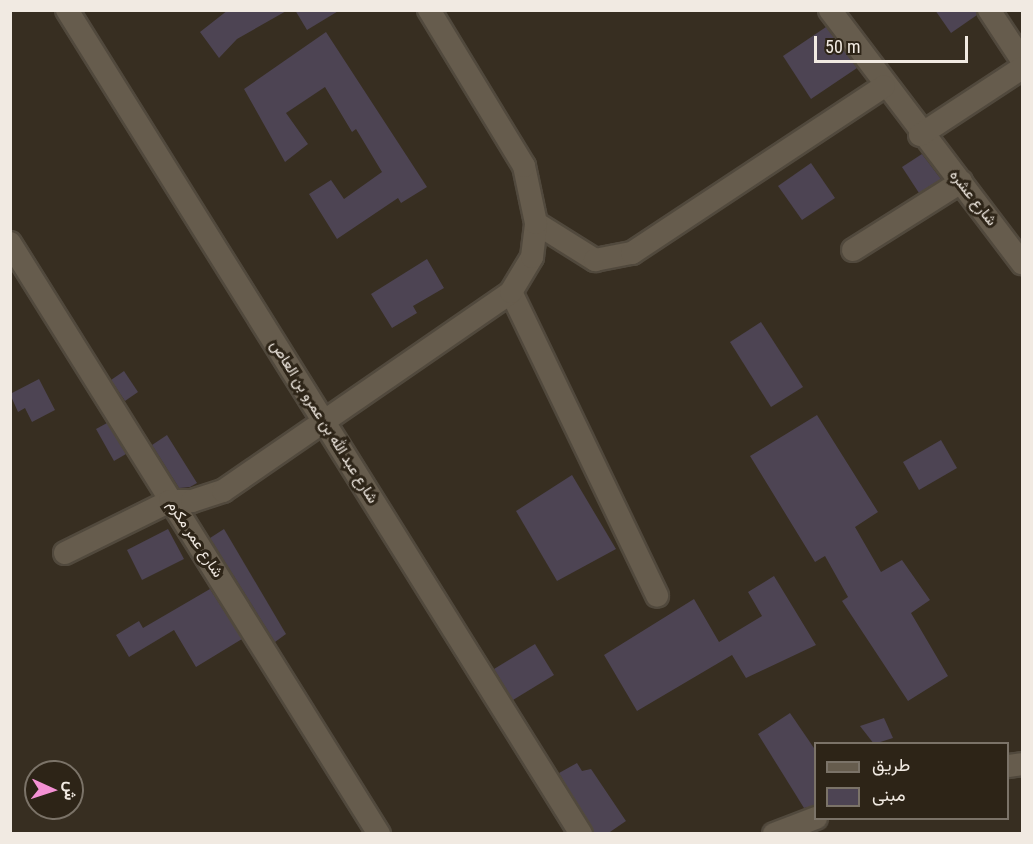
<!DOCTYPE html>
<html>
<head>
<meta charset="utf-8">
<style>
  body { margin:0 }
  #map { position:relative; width:1033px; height:844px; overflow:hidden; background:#372e21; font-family:"Roboto Condensed",Vazirmatn,sans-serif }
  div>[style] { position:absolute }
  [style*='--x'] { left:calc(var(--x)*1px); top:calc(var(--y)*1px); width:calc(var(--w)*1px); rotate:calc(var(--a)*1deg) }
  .building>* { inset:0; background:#4d4453 }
  .roads { filter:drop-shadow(2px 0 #51493d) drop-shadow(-2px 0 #51493d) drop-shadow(0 2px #51493d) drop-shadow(0 -2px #51493d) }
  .minor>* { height:22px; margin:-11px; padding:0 11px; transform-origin:11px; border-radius:11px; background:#665c4d }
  span { translate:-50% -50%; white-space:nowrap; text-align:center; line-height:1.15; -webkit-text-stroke:6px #2d2417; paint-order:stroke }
  .street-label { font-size:15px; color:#f1eae2 }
  .frame { position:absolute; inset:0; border:12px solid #f1eae2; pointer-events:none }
  .legend { position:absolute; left:814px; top:742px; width:195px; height:78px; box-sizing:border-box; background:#2d2417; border:2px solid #7b7368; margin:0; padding:8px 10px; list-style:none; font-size:18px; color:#f1eae2 }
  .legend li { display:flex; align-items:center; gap:12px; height:30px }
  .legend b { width:30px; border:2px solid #7b7368 }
  .north { position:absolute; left:24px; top:760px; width:60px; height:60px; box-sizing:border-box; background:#2d2417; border:2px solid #7b7368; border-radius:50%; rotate:93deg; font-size:16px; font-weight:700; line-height:24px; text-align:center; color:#f1eae2 }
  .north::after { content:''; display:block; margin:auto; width:21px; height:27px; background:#f491d4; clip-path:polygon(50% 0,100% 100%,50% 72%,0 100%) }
  .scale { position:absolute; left:814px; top:36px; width:154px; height:27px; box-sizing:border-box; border:3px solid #f1eae2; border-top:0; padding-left:8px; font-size:18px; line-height:21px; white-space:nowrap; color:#f1eae2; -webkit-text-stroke:4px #2d2417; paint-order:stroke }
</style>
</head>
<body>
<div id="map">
  <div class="building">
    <i style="clip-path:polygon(228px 10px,288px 10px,237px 39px,219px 58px,200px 32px)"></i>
    <i style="clip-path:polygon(295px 10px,340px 10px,307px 30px)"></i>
    <i style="clip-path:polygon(935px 10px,976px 10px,977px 15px,951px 33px)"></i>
    <i style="clip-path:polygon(826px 27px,857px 68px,811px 99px,783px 56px)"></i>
    <i style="clip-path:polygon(326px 32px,427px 187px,401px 203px,398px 198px,337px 239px,309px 194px,331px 180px,344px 199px,382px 172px,356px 129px,352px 132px,325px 87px,286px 113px,308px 144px,285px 162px,244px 89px)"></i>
    <i style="clip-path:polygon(922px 154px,941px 179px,919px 193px,902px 167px)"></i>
    <i style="clip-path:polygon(811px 163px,835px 198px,802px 220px,778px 186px)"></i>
    <i style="clip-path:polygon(427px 259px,444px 288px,413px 306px,417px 313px,392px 328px,371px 294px)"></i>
    <i style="clip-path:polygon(761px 322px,803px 387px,771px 407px,730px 342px)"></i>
    <i style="clip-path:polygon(124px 371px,138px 392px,125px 401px,111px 380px)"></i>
    <i style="clip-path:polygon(39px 379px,55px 410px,32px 422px,25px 408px,18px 412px,10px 394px)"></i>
    <i style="clip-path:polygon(817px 415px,878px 512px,855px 527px,881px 572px,902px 560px,930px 600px,911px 613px,948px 676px,908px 701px,842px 601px,848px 597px,825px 556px,815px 562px,750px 456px)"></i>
    <i style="clip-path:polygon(107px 423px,126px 454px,114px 461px,96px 429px)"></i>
    <i style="clip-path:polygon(167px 435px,197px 483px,190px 487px,179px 488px,152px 445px)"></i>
    <i style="clip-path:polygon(941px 440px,957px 468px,919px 490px,903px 462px)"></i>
    <i style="clip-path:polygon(572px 475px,616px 549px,557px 581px,516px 511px)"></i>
    <i style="clip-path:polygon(168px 529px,184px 559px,142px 580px,127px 550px)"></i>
    <i style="clip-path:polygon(224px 529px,286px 634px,275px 642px,210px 538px)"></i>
    <i style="clip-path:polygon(774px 576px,816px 645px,746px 678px,732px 655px,637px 711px,604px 655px,694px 599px,719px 642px,762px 616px,748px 592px)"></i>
    <i style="clip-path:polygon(210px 589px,242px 639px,196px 667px,174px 630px,129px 657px,116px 635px,139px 621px,143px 628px)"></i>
    <i style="clip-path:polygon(535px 644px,554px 675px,513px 700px,494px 669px)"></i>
    <i style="clip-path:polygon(790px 713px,816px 751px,816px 805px,804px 808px,758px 734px)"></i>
    <i style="clip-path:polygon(884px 718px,893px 738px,874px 744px,860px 726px)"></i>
    <i style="clip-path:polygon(577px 763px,582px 771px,591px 769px,626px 821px,607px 834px,594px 834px,559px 773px)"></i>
  </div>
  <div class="roads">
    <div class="minor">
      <i style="--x:67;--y:10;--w:971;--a:58.04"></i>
      <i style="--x:830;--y:10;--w:318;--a:52.8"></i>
      <i style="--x:989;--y:10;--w:60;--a:56.6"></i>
      <i style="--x:920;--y:135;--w:122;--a:-33.3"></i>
      <i style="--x:536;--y:223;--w:70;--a:32.1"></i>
      <i style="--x:595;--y:260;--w:38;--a:-11"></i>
      <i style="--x:632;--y:253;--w:302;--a:-33.5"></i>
      <i style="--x:10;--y:243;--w:697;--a:58.02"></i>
      <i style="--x:853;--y:250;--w:128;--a:-32.2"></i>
      <i style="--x:511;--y:292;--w:337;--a:64.3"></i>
      <i style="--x:65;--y:553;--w:117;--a:-26.3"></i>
      <i style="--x:170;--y:501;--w:22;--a:0"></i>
      <i style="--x:192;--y:501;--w:33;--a:-18"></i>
      <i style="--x:223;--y:491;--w:350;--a:-34.6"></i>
      <i style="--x:511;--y:292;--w:41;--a:-59"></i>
      <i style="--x:532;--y:257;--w:34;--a:-83"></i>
      <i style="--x:536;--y:223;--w:58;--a:-101.9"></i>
      <i style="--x:524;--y:166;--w:183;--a:-121.3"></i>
      <i style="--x:1008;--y:766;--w:14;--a:-8"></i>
      <i style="--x:774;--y:834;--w:45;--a:-20.9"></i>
    </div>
  </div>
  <div class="street-label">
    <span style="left:973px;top:198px;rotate:52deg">شارع عشره</span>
    <span style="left:324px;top:422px;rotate:58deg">شارع عبد الله بن عمرو بن العاص</span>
    <span style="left:195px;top:539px;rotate:57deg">شارع عمر مكرم</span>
  </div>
  <div class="frame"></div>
  <ul class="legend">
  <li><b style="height:8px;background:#665c4d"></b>طريق</li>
  <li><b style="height:16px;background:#4d4453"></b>مبنى</li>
  </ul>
  <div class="north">ش</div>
  <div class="scale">50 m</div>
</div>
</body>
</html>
